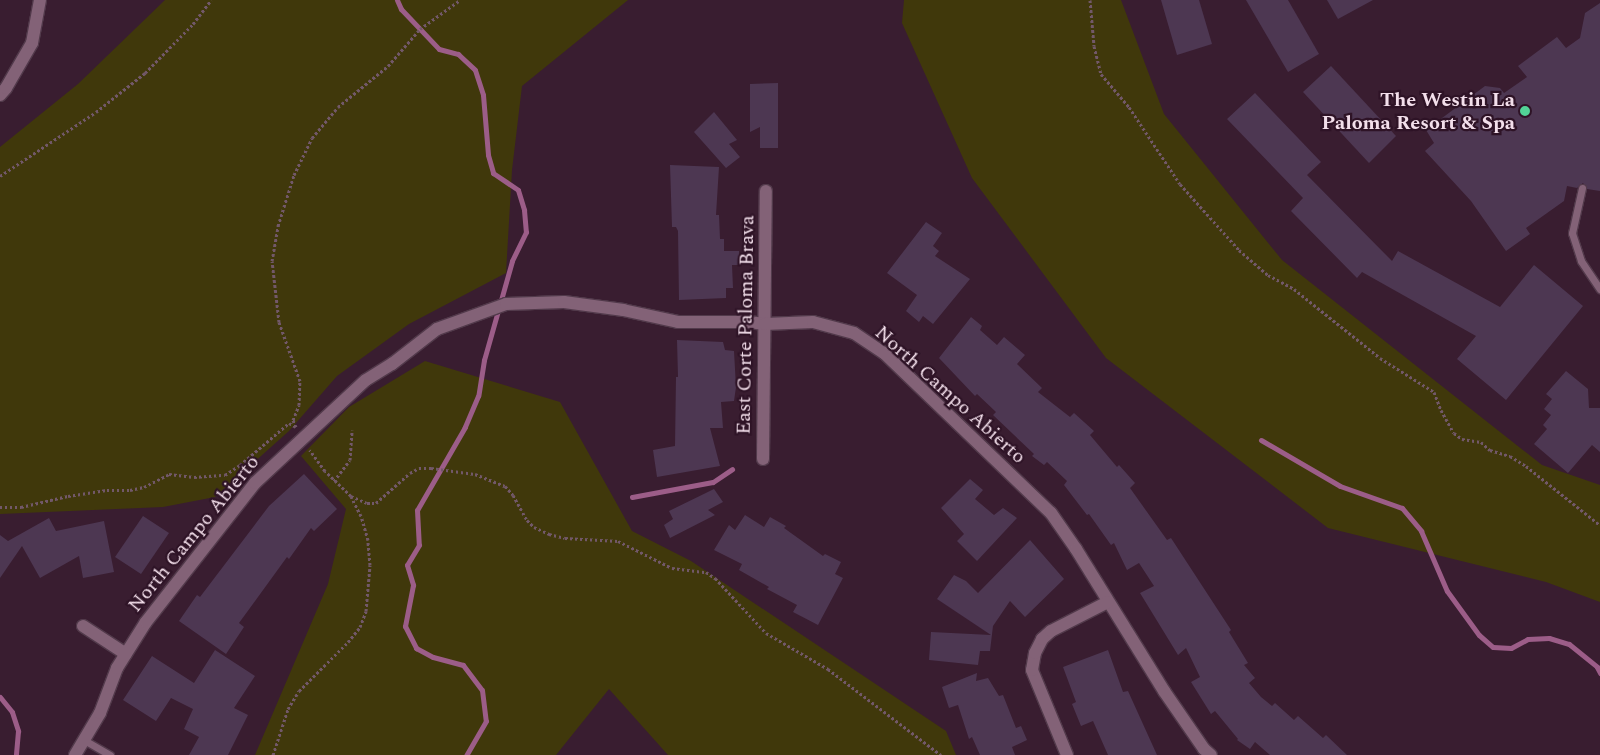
<!DOCTYPE html>
<html>
<head>
<meta charset="utf-8">
<style>
  body { margin:0 }
  #map { position:relative; width:1600px; height:755px; overflow:hidden; background:#391d30; font-family:Spectral,serif }
  div>[style] { position:absolute }
  [style*='--x'] { left:calc(var(--x)*1px); top:calc(var(--y)*1px); width:calc(var(--w)*1px); rotate:calc(var(--a)*1deg) }
  .green>* { inset:0; background:#40380b }
  .stream>* { height:5px; margin:-2.5px; padding:0 2.5px; transform-origin:2.5px; border-radius:2.5px; background:#9c5d88 }
  .building>* { inset:0; background:#4d3752 }
  .path>* { height:3px; margin-top:-1.5px; transform-origin:0; background:repeating-linear-gradient(90deg,#725869 0 2.5px,transparent 0 5px) }
  .roads { filter:drop-shadow(1px 0 #523a4b) drop-shadow(-1px 0 #523a4b) drop-shadow(0 1px #523a4b) drop-shadow(0 -1px #523a4b) }
  .service>* { height:7px; margin:-3.5px; padding:0 3.5px; transform-origin:3.5px; border-radius:3.5px; background:#836277 }
  .minor>* { height:12px; margin:-6px; padding:0 6px; transform-origin:6px; border-radius:6px; background:#836277 }
  .dots>* { width:14px; height:14px; translate:-50% -50%; box-sizing:border-box; border:2px solid #2e1326; border-radius:50% }
  span { translate:-50% -50%; white-space:nowrap; text-align:center; line-height:1.15; -webkit-text-stroke:4.5px #2e1326; paint-order:stroke }
  .poi-label { font-size:20px; color:#f3dfeb; font-weight:700 }
  .right { translate:-100% -50%; text-align:right }
  .street-label { font-size:20px; color:#f3dfeb }
</style>
</head>
<body>
<div id="map">
  <div class="green">
    <i style="clip-path:polygon(165px 0,628px 0,522px 86px,512px 170px,506px 273px,409px 324px,337px 376px,289px 431px,215px 497px,163px 507px,0 514px,0 147px,78px 84px)"></i>
    <i style="clip-path:polygon(904px 0,1121px 0,1164px 114px,1282px 260px,1542px 465px,1600px 485px,1600px 602px,1546px 582px,1328px 528px,1106px 358px,972px 178px,902px 23px)"></i>
    <i style="clip-path:polygon(425px 361px,560px 402px,632px 531px,691px 561px,946px 731px,956px 755px,668px 755px,609px 689px,556px 755px,255px 755px,328px 584px,346px 509px,301px 456px,349px 407px)"></i>
  </div>
  <div class="stream">
    <i style="--x:397;--y:0;--w:10;--a:66"></i>
    <i style="--x:401;--y:9;--w:55;--a:46.5"></i>
    <i style="--x:439;--y:49;--w:20;--a:15"></i>
    <i style="--x:458;--y:54;--w:23;--a:43"></i>
    <i style="--x:475;--y:70;--w:26;--a:72"></i>
    <i style="--x:483;--y:95;--w:60;--a:85.2"></i>
    <i style="--x:488;--y:155;--w:19;--a:74"></i>
    <i style="--x:493;--y:173;--w:30;--a:34"></i>
    <i style="--x:518;--y:190;--w:21;--a:73"></i>
    <i style="--x:524;--y:210;--w:22;--a:85"></i>
    <i style="--x:526;--y:232;--w:32;--a:116"></i>
    <i style="--x:512;--y:261;--w:103;--a:105.8"></i>
    <i style="--x:484;--y:360;--w:36;--a:99"></i>
    <i style="--x:478;--y:396;--w:34;--a:113"></i>
    <i style="--x:465;--y:427;--w:96;--a:120"></i>
    <i style="--x:417;--y:510;--w:35;--a:87"></i>
    <i style="--x:419;--y:545;--w:23;--a:121"></i>
    <i style="--x:407;--y:565;--w:21;--a:73"></i>
    <i style="--x:413;--y:585;--w:42;--a:101"></i>
    <i style="--x:405;--y:626;--w:25;--a:63"></i>
    <i style="--x:416;--y:648;--w:19;--a:28"></i>
    <i style="--x:433;--y:657;--w:31;--a:15"></i>
    <i style="--x:463;--y:665;--w:31;--a:53"></i>
    <i style="--x:482;--y:690;--w:31;--a:83"></i>
    <i style="--x:486;--y:721;--w:39;--a:120"></i>
    <i style="--x:1261;--y:440;--w:91;--a:30.2"></i>
    <i style="--x:1340;--y:486;--w:66;--a:19.5"></i>
    <i style="--x:1402;--y:508;--w:30;--a:50"></i>
    <i style="--x:1421;--y:531;--w:65;--a:66.6"></i>
    <i style="--x:1447;--y:591;--w:54;--a:54"></i>
    <i style="--x:1479;--y:635;--w:18;--a:41"></i>
    <i style="--x:1493;--y:647;--w:18;--a:3"></i>
    <i style="--x:1511;--y:648;--w:19;--a:-28"></i>
    <i style="--x:1528;--y:639;--w:21;--a:-3"></i>
    <i style="--x:1549;--y:638;--w:21;--a:17"></i>
    <i style="--x:1569;--y:644;--w:36;--a:39"></i>
    <i style="--x:1597;--y:667;--w:7;--a:63"></i>
    <i style="--x:632;--y:497;--w:82;--a:-10.5"></i>
    <i style="--x:713;--y:482;--w:23;--a:-34"></i>
    <i style="--x:0;--y:697;--w:19;--a:51"></i>
    <i style="--x:12;--y:712;--w:20;--a:72"></i>
    <i style="--x:18;--y:731;--w:24;--a:95"></i>
  </div>
  <div class="building">
    <i style="clip-path:polygon(1161px 0,1199px 0,1212px 44px,1177px 55px)"></i>
    <i style="clip-path:polygon(1246px 0,1288px 0,1319px 54px,1288px 72px)"></i>
    <i style="clip-path:polygon(1327px 0,1373px 0,1338px 19px)"></i>
    <i style="clip-path:polygon(1600px 3px,1600px 191px,1587px 189px,1583px 183px,1577px 188px,1567px 186px,1564px 201px,1526px 228px,1530px 234px,1506px 251px,1471px 201px,1425px 151px,1434px 143px,1426px 130px,1485px 86px,1500px 88px,1504px 93px,1527px 77px,1518px 66px,1557px 37px,1566px 48px,1580px 38px,1585px 13px)"></i>
    <i style="clip-path:polygon(1331px 66px,1396px 136px,1369px 163px,1303px 92px)"></i>
    <i style="clip-path:polygon(778px 83px,778px 148px,760px 148px,760px 127px,750px 132px,750px 84px)"></i>
    <i style="clip-path:polygon(1255px 93px,1321px 162px,1307px 175px,1392px 261px,1398px 251px,1500px 307px,1534px 265px,1583px 306px,1506px 400px,1457px 359px,1476px 336px,1362px 272px,1357px 278px,1291px 211px,1303px 198px,1227px 119px)"></i>
    <i style="clip-path:polygon(714px 112px,737px 140px,729px 144px,740px 157px,726px 168px,694px 132px)"></i>
    <i style="clip-path:polygon(670px 165px,719px 167px,716px 215px,719px 215px,720px 239px,724px 239px,724px 251px,739px 251px,739px 265px,732px 265px,733px 288px,726px 288px,726px 298px,679px 300px,678px 231px,676px 227px,672px 227px)"></i>
    <i style="clip-path:polygon(926px 222px,942px 233px,933px 246px,939px 251px,935px 256px,970px 279px,933px 324px,923px 316px,919px 322px,906px 311px,917px 295px,887px 273px)"></i>
    <i style="clip-path:polygon(971px 317px,982px 326px,980px 330px,997px 345px,1004px 337px,1025px 355px,1017px 364px,1042px 388px,1038px 392px,1070px 417px,1074px 413px,1094px 431px,1090px 435px,1117px 467px,1119px 465px,1135px 483px,1130px 488px,1167px 540px,1171px 538px,1231px 630px,1229px 632px,1248px 663px,1244px 665px,1255px 678px,1249px 683px,1261px 697px,1272px 706px,1275px 703px,1294px 720px,1298px 716px,1323px 738px,1326px 735px,1347px 755px,1270px 755px,1255px 742px,1250px 749px,1237px 740px,1238px 739px,1215px 711px,1211px 714px,1191px 682px,1200px 677px,1186px 648px,1178px 655px,1140px 593px,1154px 586px,1139px 563px,1127px 570px,1114px 543px,1111px 545px,1089px 514px,1087px 515px,1064px 485px,1067px 481px,1047px 462px,1044px 465px,1032px 456px,1034px 454px,993px 415px,996px 412px,977px 394px,975px 396px,939px 358px)"></i>
    <i style="clip-path:polygon(677px 340px,723px 342px,725px 350px,734px 351px,736px 387px,734px 401px,721px 402px,723px 428px,710px 428px,720px 466px,657px 477px,653px 450px,675px 446px,676px 377px,678px 377px)"></i>
    <i style="clip-path:polygon(1566px 371px,1588px 389px,1589px 408px,1600px 408px,1600px 452px,1592px 445px,1568px 473px,1534px 444px,1547px 429px,1543px 425px,1551px 415px,1544px 409px,1552px 399px,1546px 394px)"></i>
    <i style="clip-path:polygon(304px 474px,337px 509px,314px 531px,311px 528px,289px 559px,287px 557px,239px 623px,244px 627px,226px 654px,179px 621px,197px 595px,200px 597px,269px 506px)"></i>
    <i style="clip-path:polygon(970px 479px,983px 490px,975px 499px,994px 515px,1003px 508px,1017px 518px,977px 561px,957px 541px,964px 534px,941px 508px)"></i>
    <i style="clip-path:polygon(714px 489px,723px 502px,708px 510px,715px 515px,670px 538px,664px 525px,673px 519px,669px 511px)"></i>
    <i style="clip-path:polygon(745px 515px,764px 527px,770px 517px,786px 526px,784px 528px,823px 556px,825px 554px,841px 562px,835px 574px,843px 578px,818px 625px,793px 612px,797px 605px,767px 589px,769px 587px,739px 570px,742px 564px,714px 550px,729px 525px,735px 530px)"></i>
    <i style="clip-path:polygon(143px 516px,169px 533px,141px 574px,115px 557px)"></i>
    <i style="clip-path:polygon(49px 518px,56px 531px,104px 521px,114px 572px,83px 578px,79px 556px,40px 578px,22px 546px,0 578px,0 535px,8px 541px)"></i>
    <i style="clip-path:polygon(1030px 540px,1064px 579px,1025px 617px,1010px 601px,993px 626px,990px 651px,980px 651px,978px 665px,929px 660px,931px 632px,991px 635px,937px 599px,954px 575px,966px 581px,978px 593px)"></i>
    <i style="clip-path:polygon(215px 650px,255px 676px,234px 708px,248px 715px,228px 755px,189px 755px,199px 737px,184px 729px,193px 709px,171px 698px,156px 721px,123px 700px,152px 656px,194px 683px)"></i>
    <i style="clip-path:polygon(1108px 650px,1123px 692px,1128px 691px,1157px 755px,1108px 755px,1093px 721px,1081px 726px,1072px 704px,1076px 702px,1063px 667px)"></i>
    <i style="clip-path:polygon(977px 673px,976px 681px,988px 678px,999px 696px,1003px 695px,1016px 728px,1021px 726px,1027px 740px,1012px 747px,1015px 755px,980px 755px,972px 737px,969px 739px,958px 705px,949px 708px,942px 687px)"></i>
  </div>
  <div class="path">
    <i style="--x:1090;--y:0;--w:46;--a:85"></i>
    <i style="--x:1094;--y:46;--w:29;--a:76"></i>
    <i style="--x:1101;--y:74;--w:43;--a:49.7"></i>
    <i style="--x:1129;--y:107;--w:92;--a:56.5"></i>
    <i style="--x:1180;--y:184;--w:89;--a:48.2"></i>
    <i style="--x:1239;--y:250;--w:38;--a:41"></i>
    <i style="--x:1268;--y:275;--w:30;--a:28"></i>
    <i style="--x:1294;--y:289;--w:110;--a:38.7"></i>
    <i style="--x:1380;--y:358;--w:64;--a:32.2"></i>
    <i style="--x:1434;--y:392;--w:19;--a:69"></i>
    <i style="--x:1441;--y:410;--w:26;--a:61"></i>
    <i style="--x:1454;--y:433;--w:10;--a:37"></i>
    <i style="--x:1462;--y:439;--w:19;--a:9"></i>
    <i style="--x:1481;--y:442;--w:12;--a:42"></i>
    <i style="--x:1490;--y:450;--w:21;--a:17"></i>
    <i style="--x:1510;--y:456;--w:19;--a:32"></i>
    <i style="--x:1526;--y:466;--w:95;--a:38.6"></i>
    <i style="--x:0;--y:176;--w:115;--a:-33.7"></i>
    <i style="--x:96;--y:112;--w:63;--a:-38.5"></i>
    <i style="--x:145;--y:73;--w:69;--a:-45.6"></i>
    <i style="--x:193;--y:24;--w:30;--a:-53"></i>
    <i style="--x:296;--y:427;--w:8;--a:-113"></i>
    <i style="--x:293;--y:420;--w:16;--a:-68"></i>
    <i style="--x:299;--y:405;--w:24;--a:-88"></i>
    <i style="--x:300;--y:381;--w:63;--a:-109.6"></i>
    <i style="--x:279;--y:322;--w:61;--a:-96.5"></i>
    <i style="--x:272;--y:261;--w:36;--a:-80"></i>
    <i style="--x:278;--y:226;--w:53;--a:-72.6"></i>
    <i style="--x:294;--y:175;--w:41;--a:-64.1"></i>
    <i style="--x:312;--y:138;--w:40;--a:-50"></i>
    <i style="--x:338;--y:107;--w:65;--a:-39.4"></i>
    <i style="--x:388;--y:66;--w:49;--a:-49.1"></i>
    <i style="--x:420;--y:29;--w:49;--a:-35.9"></i>
    <i style="--x:334;--y:481;--w:26;--a:-53"></i>
    <i style="--x:350;--y:460;--w:30;--a:-86"></i>
    <i style="--x:351;--y:496;--w:17;--a:24"></i>
    <i style="--x:367;--y:503;--w:9;--a:0"></i>
    <i style="--x:376;--y:503;--w:45;--a:-41.4"></i>
    <i style="--x:410;--y:473;--w:10;--a:-29"></i>
    <i style="--x:419;--y:468;--w:12;--a:0"></i>
    <i style="--x:431;--y:468;--w:44;--a:7.8"></i>
    <i style="--x:475;--y:474;--w:32;--a:22"></i>
    <i style="--x:505;--y:486;--w:12;--a:48"></i>
    <i style="--x:513;--y:495;--w:29;--a:61"></i>
    <i style="--x:527;--y:520;--w:10;--a:45"></i>
    <i style="--x:534;--y:527;--w:17;--a:25"></i>
    <i style="--x:549;--y:534;--w:16;--a:14"></i>
    <i style="--x:565;--y:538;--w:53;--a:3.2"></i>
    <i style="--x:618;--y:541;--w:60;--a:26.6"></i>
    <i style="--x:672;--y:568;--w:34;--a:7"></i>
    <i style="--x:706;--y:572;--w:11;--a:34"></i>
    <i style="--x:715;--y:578;--w:75;--a:47.2"></i>
    <i style="--x:766;--y:633;--w:72;--a:30.1"></i>
    <i style="--x:828;--y:669;--w:142;--a:37.3"></i>
    <i style="--x:0;--y:507;--w:21;--a:0"></i>
    <i style="--x:21;--y:507;--w:48;--a:-13.2"></i>
    <i style="--x:68;--y:496;--w:39;--a:-9"></i>
    <i style="--x:107;--y:490;--w:23;--a:0"></i>
    <i style="--x:130;--y:490;--w:14;--a:-12"></i>
    <i style="--x:144;--y:487;--w:28;--a:-27"></i>
    <i style="--x:169;--y:474;--w:25;--a:7"></i>
    <i style="--x:194;--y:477;--w:31;--a:-4"></i>
    <i style="--x:225;--y:475;--w:18;--a:-34"></i>
    <i style="--x:240;--y:465;--w:65;--a:-40.6"></i>
    <i style="--x:289;--y:423;--w:8;--a:30"></i>
    <i style="--x:273;--y:755;--w:48;--a:-71.9"></i>
    <i style="--x:288;--y:709;--w:21;--a:-59"></i>
    <i style="--x:299;--y:691;--w:69;--a:-45"></i>
    <i style="--x:348;--y:642;--w:19;--a:-51"></i>
    <i style="--x:360;--y:627;--w:17;--a:-69"></i>
    <i style="--x:366;--y:611;--w:46;--a:-85"></i>
    <i style="--x:370;--y:565;--w:25;--a:-95"></i>
    <i style="--x:368;--y:540;--w:25;--a:-106"></i>
    <i style="--x:361;--y:516;--w:22;--a:-117"></i>
    <i style="--x:351;--y:496;--w:36;--a:-136"></i>
    <i style="--x:325;--y:471;--w:26;--a:-126"></i>
  </div>
  <div class="roads">
    <div class="service">
      <i style="--x:1582;--y:188;--w:46;--a:102.5"></i>
      <i style="--x:1572;--y:233;--w:29;--a:72"></i>
      <i style="--x:1581;--y:261;--w:34;--a:56"></i>
      <i style="--x:84;--y:740;--w:30;--a:30"></i>
    </div>
    <div class="minor">
      <i style="--x:0;--y:95;--w:9;--a:-49"></i>
      <i style="--x:6;--y:88;--w:52;--a:-60"></i>
      <i style="--x:32;--y:43;--w:44;--a:-79.5"></i>
      <i style="--x:763;--y:459;--w:268;--a:-89.4"></i>
      <i style="--x:83;--y:626;--w:51;--a:33.1"></i>
      <i style="--x:75;--y:755;--w:49;--a:-59.2"></i>
      <i style="--x:100;--y:713;--w:48;--a:-69.3"></i>
      <i style="--x:117;--y:668;--w:54;--a:-57.8"></i>
      <i style="--x:146;--y:622;--w:177;--a:-51.9"></i>
      <i style="--x:255;--y:483;--w:151;--a:-42.9"></i>
      <i style="--x:366;--y:380;--w:31;--a:-32"></i>
      <i style="--x:392;--y:364;--w:57;--a:-37.9"></i>
      <i style="--x:437;--y:329;--w:73;--a:-19.9"></i>
      <i style="--x:506;--y:304;--w:58;--a:-2"></i>
      <i style="--x:564;--y:302;--w:60;--a:7.7"></i>
      <i style="--x:623;--y:310;--w:56;--a:12.3"></i>
      <i style="--x:678;--y:322;--w:70;--a:0"></i>
      <i style="--x:748;--y:322;--w:17;--a:7"></i>
      <i style="--x:765;--y:324;--w:48;--a:-2.4"></i>
      <i style="--x:813;--y:322;--w:42;--a:15"></i>
      <i style="--x:854;--y:333;--w:36;--a:34"></i>
      <i style="--x:884;--y:353;--w:231;--a:43.8"></i>
      <i style="--x:1051;--y:513;--w:44;--a:55.2"></i>
      <i style="--x:1076;--y:549;--w:167;--a:58.2"></i>
      <i style="--x:1164;--y:691;--w:70;--a:55.4"></i>
      <i style="--x:1204;--y:749;--w:9;--a:41"></i>
      <i style="--x:1067;--y:755;--w:92;--a:-112.4"></i>
      <i style="--x:1032;--y:670;--w:17;--a:-80"></i>
      <i style="--x:1035;--y:653;--w:16;--a:-63"></i>
      <i style="--x:1042;--y:639;--w:12;--a:-42"></i>
      <i style="--x:1051;--y:631;--w:64;--a:-27"></i>
    </div>
  </div>
  <div class="dots">
    <i style="left:1525px;top:111px;background:#52d397"></i>
  </div>
  <div class="poi-label">
    <span class="right" style="left:1515px;top:112px">The Westin La<br>Paloma Resort &amp; Spa</span>
  </div>
  <div class="street-label">
    <span style="left:746px;top:325px;rotate:-89deg">East Corte Paloma Brava</span>
    <span style="left:950px;top:395px;rotate:42deg">North Campo Abierto</span>
    <span style="left:194px;top:534px;rotate:-51deg">North Campo Abierto</span>
  </div>
</div>
</body>
</html>
